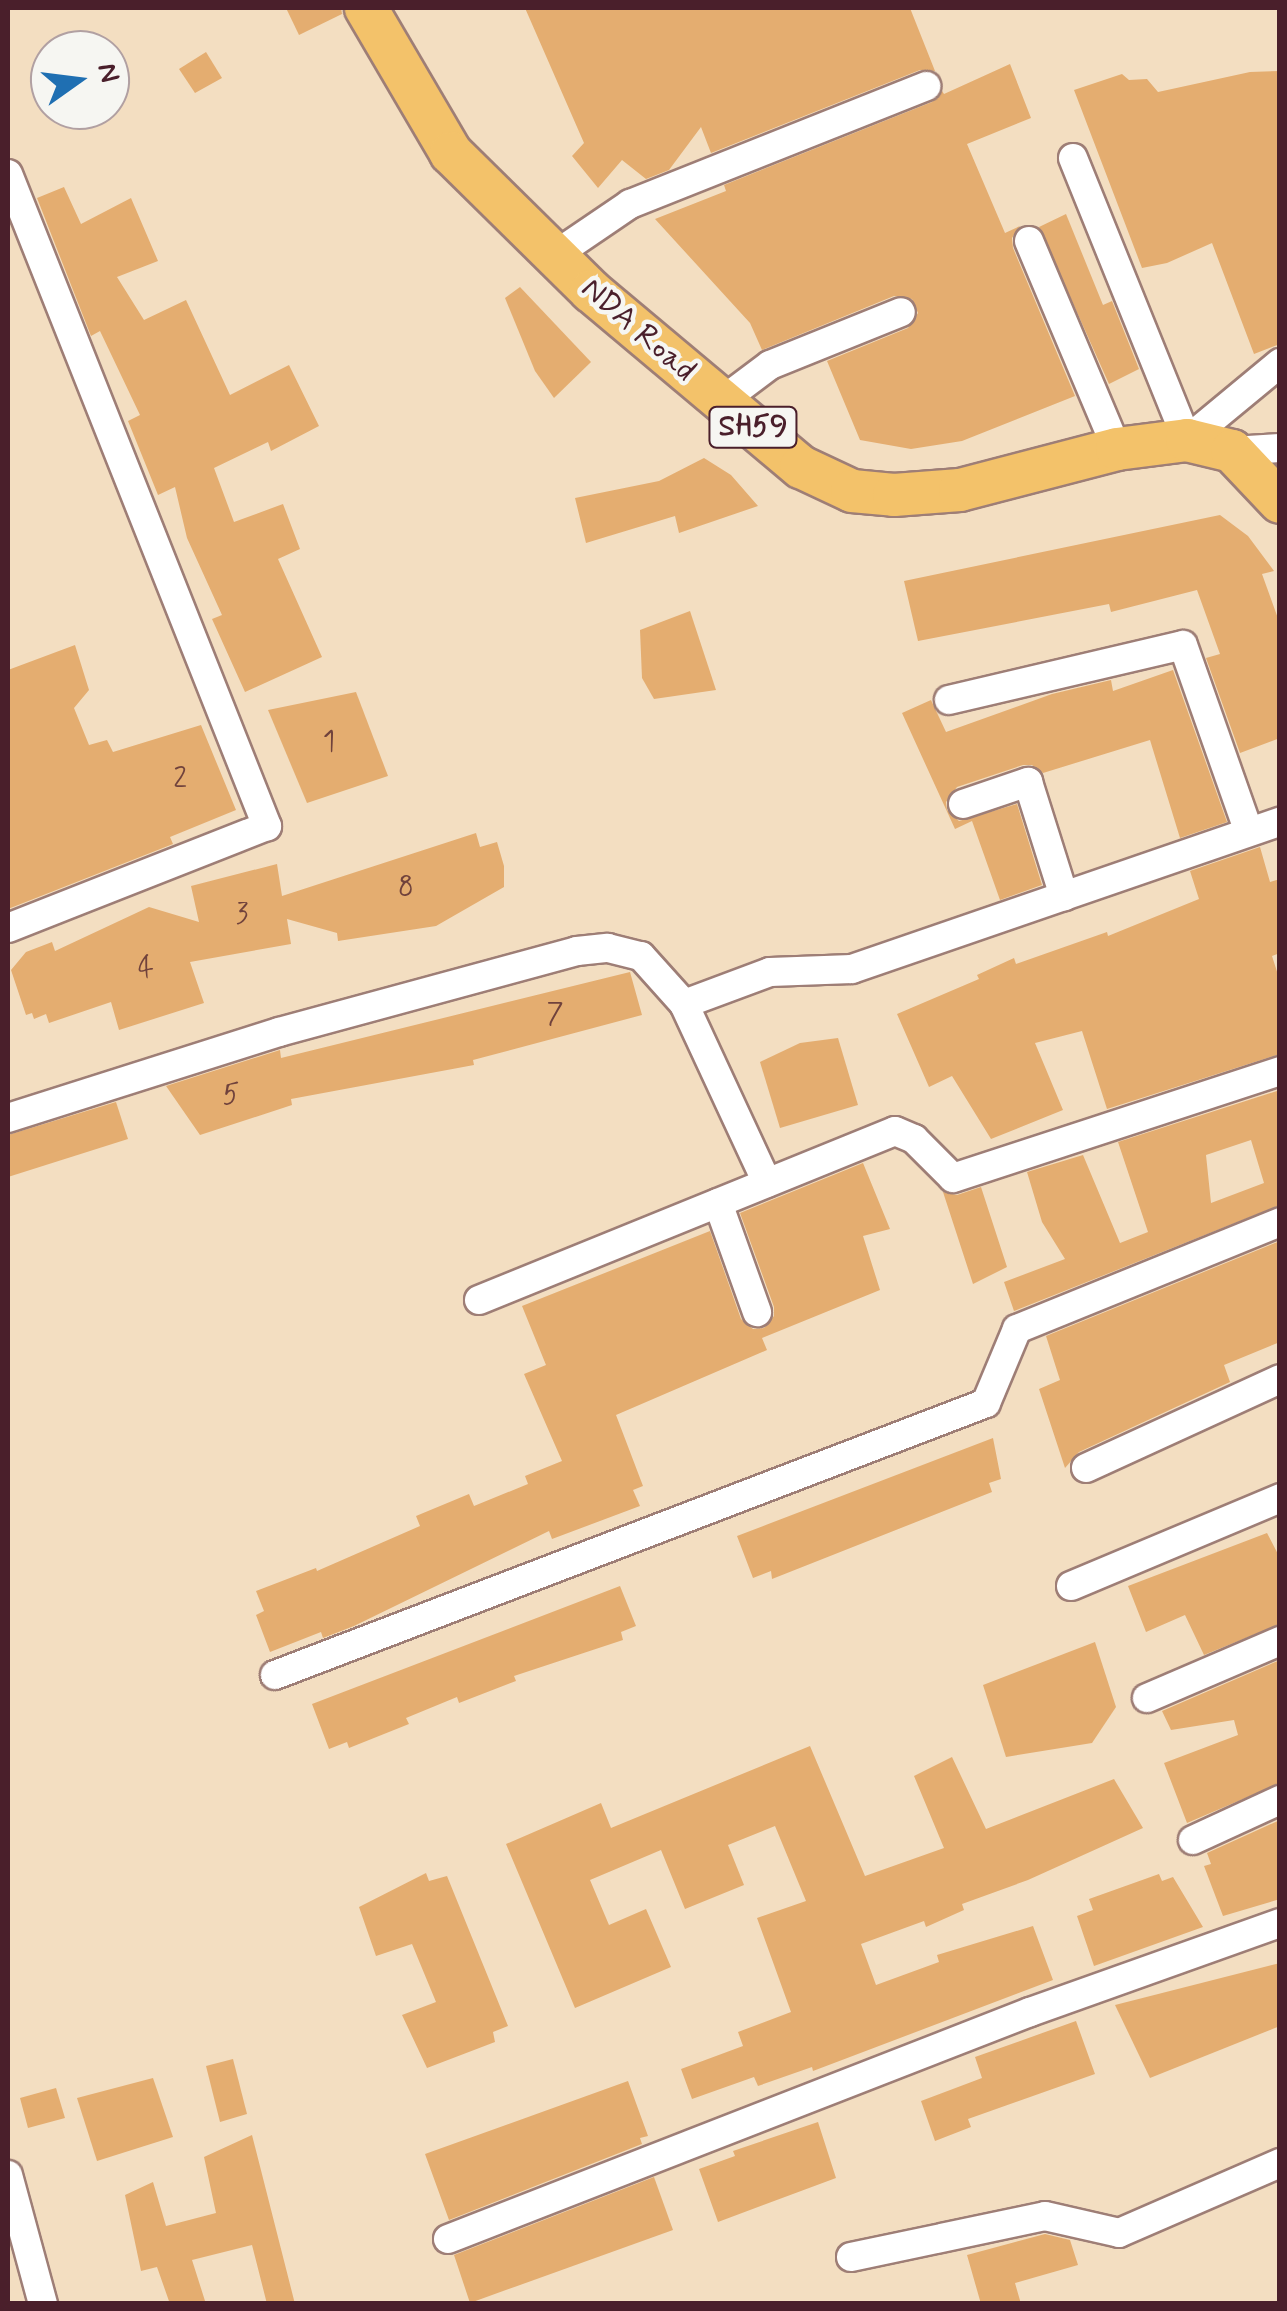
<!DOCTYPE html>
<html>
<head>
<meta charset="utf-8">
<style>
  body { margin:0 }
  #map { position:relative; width:1287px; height:2311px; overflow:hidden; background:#f3dec1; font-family:Mynerve,sans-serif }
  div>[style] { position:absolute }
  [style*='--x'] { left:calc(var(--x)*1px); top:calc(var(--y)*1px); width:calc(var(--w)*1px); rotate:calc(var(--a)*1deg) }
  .building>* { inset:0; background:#e4ad70 }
  .roads { filter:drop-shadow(2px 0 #9e7e76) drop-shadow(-2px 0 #9e7e76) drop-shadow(0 2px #9e7e76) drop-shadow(0 -2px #9e7e76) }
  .minor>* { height:28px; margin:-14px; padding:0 14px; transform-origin:14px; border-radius:14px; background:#fff }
  .primary>* { height:42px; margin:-21px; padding:0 21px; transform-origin:21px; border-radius:21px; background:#f3c26a }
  span { translate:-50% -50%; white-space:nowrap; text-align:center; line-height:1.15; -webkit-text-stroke:9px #f6f6f2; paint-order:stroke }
  .number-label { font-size:28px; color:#70423c }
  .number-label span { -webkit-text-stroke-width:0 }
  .shield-label span { padding:2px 8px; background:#f6f6f2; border:2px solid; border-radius:8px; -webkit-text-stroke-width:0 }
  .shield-label { font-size:30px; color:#4a1f2b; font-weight:700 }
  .street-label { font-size:32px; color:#4a1f2b }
  .frame { position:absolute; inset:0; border:10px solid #4a1f2b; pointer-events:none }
  .north { position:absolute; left:30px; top:30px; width:100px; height:100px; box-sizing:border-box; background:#f6f6f2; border:2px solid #b1a0a2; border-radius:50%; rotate:76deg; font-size:28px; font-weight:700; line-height:40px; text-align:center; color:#4a1f2b }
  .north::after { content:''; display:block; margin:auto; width:35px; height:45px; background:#1f6fb2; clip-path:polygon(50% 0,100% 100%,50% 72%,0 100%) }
</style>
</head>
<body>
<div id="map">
  <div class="building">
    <i style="clip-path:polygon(286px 8px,341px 8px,342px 14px,299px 35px)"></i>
    <i style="clip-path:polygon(525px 8px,910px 8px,935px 71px,920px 70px,711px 153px,701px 127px,669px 170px,646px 179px,622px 160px,598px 188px,572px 156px,584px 143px)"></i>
    <i style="clip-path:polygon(206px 52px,222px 78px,195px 93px,179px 69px)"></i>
    <i style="clip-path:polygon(1010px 64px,1031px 118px,967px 144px,1005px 233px,1020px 226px,1012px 238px,1013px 248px,1075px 396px,962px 441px,911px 449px,860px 440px,827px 361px,908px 328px,918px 313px,912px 299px,894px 296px,762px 350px,750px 323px,655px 219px,726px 191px,724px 185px,932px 102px,942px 91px,944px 94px)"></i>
    <i style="clip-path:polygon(1280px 71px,1280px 344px,1254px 354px,1212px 243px,1167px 263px,1142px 268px,1074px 90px,1122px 74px,1129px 80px,1147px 79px,1158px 92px,1250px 72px)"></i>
    <i style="clip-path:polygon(64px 187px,81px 224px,131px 198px,158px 261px,117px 277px,144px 320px,186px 300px,230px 395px,289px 365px,319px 426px,271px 451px,268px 442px,214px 468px,234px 522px,283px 504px,300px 549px,278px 559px,322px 657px,245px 692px,212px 619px,222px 615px,187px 538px,175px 487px,158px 495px,128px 421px,140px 415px,100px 331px,91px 336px,37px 198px)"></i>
    <i style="clip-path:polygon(1066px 214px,1103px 305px,1112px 301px,1139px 369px,1109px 384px,1039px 227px)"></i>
    <i style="clip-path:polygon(520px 287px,591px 362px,554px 398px,535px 371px,505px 298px)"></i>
    <i style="clip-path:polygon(704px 458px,731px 475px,758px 506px,679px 533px,675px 516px,586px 543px,575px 498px,659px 481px)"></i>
    <i style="clip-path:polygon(1220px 515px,1248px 536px,1274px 571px,1262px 574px,1280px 624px,1280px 738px,1240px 753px,1206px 658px,1220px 654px,1197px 590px,1111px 612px,1109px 604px,918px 641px,904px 581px)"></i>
    <i style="clip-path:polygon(690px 611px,716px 690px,654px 699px,642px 678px,640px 630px)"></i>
    <i style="clip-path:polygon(75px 645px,89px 690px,74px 708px,89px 745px,107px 740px,113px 752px,201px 725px,236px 810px,170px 837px,173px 844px,8px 909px,8px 670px)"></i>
    <i style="clip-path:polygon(1173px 670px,1227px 822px,1180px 838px,1150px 740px,1043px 773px,1032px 765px,1023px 765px,957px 787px,946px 802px,947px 810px,959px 821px,1017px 804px,1042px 885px,1000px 900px,972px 821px,955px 829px,902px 713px,931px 700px,946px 732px,1052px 694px,1111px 680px,1113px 691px)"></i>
    <i style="clip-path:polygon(356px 692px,388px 776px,307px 803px,268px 710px)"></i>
    <i style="clip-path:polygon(476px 833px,480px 847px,497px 842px,504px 866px,504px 887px,436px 926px,338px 941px,337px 933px,287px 919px,291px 944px,190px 962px,204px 1003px,119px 1030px,111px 1002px,49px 1023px,46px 1014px,34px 1019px,32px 1013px,26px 1015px,11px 970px,26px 952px,52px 942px,55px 951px,149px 907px,199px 922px,191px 886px,277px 864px,282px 896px)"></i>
    <i style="clip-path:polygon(1260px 847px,1270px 882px,1280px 879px,1280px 953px,1272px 956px,1280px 981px,1280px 1054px,1107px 1109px,1082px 1031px,1035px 1043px,1063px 1110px,991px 1139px,952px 1076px,929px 1087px,897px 1014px,979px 979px,977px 975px,1014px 958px,1016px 964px,1107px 932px,1108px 936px,1199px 899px,1190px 871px)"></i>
    <i style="clip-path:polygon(630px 972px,642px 1015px,473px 1060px,474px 1065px,291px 1099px,292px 1105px,200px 1135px,166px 1086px,280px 1050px,281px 1058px)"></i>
    <i style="clip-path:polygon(838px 1038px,858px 1105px,780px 1128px,760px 1062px,800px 1043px)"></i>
    <i style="clip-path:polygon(evenodd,1280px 1090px,1280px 1205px,1014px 1311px,1004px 1282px,1065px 1259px,1042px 1222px,1027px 1172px,1083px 1155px,1120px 1243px,1148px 1232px,1118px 1142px,1280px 1090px,1251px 1140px,1264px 1183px,1211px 1203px,1206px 1155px,1251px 1140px)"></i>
    <i style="clip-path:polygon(116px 1102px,128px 1139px,8px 1177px,8px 1135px)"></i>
    <i style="clip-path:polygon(863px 1163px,890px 1229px,863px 1236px,880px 1290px,762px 1338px,767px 1350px,616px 1415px,643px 1486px,633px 1490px,640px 1506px,552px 1539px,549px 1531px,354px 1626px,323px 1638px,321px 1632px,270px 1652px,256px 1615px,264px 1611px,256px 1591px,316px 1568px,317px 1571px,420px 1526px,416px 1516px,469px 1494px,474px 1506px,528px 1484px,525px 1476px,562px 1461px,524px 1374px,546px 1365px,522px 1306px,710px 1231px,741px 1319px,753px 1329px,764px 1328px,774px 1316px,774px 1307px,740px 1213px)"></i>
    <i style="clip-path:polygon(981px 1187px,1007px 1267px,973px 1284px,943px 1192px,957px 1195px)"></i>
    <i style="clip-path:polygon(1280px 1241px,1280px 1342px,1224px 1365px,1230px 1382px,1079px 1452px,1065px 1468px,1039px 1389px,1060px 1380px,1046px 1336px)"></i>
    <i style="clip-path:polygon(993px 1438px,1001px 1479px,989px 1483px,992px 1492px,772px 1579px,771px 1571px,753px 1578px,737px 1536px)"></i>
    <i style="clip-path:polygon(1267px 1533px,1280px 1558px,1280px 1624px,1204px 1655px,1185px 1615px,1146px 1632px,1128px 1586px)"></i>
    <i style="clip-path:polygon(620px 1586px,636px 1626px,621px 1632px,623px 1640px,514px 1676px,516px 1681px,459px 1703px,457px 1697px,406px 1718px,409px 1724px,349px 1748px,347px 1742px,329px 1749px,312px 1704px)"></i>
    <i style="clip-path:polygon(1095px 1642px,1116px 1707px,1092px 1743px,1006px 1757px,983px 1685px)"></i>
    <i style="clip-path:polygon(1280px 1660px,1280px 1783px,1187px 1823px,1164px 1763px,1238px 1735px,1234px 1720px,1171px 1730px,1162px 1711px)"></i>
    <i style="clip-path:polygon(810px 1746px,865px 1876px,944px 1848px,914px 1776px,952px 1757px,986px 1829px,1114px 1779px,1143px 1828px,1028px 1880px,962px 1904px,964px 1910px,926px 1927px,924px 1921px,861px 1944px,876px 1985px,939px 1962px,937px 1955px,1033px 1926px,1053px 1980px,813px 2071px,812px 2067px,758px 2086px,754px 2077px,692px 2099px,681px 2069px,743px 2046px,738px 2032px,791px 2012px,757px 1918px,806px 1901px,775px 1826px,728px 1845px,744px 1885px,685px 1909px,661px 1850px,590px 1880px,609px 1925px,646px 1909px,671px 1967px,575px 2008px,506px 1844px,601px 1803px,611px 1828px)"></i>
    <i style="clip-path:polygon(1280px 1820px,1280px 1899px,1223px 1916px,1204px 1866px,1211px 1864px,1207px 1853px)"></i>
    <i style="clip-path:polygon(426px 1873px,429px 1881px,447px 1876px,508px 2026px,493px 2032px,495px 2042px,427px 2068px,402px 2015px,436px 2002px,412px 1944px,376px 1956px,359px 1907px)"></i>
    <i style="clip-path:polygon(1159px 1874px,1162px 1881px,1173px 1877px,1203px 1927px,1094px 1966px,1077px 1916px,1093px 1910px,1089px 1899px)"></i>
    <i style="clip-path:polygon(1280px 1963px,1280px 2026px,1150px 2078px,1115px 2005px)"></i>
    <i style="clip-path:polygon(1076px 2021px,1095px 2074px,968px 2119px,971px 2127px,935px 2141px,921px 2101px,982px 2078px,975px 2057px)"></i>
    <i style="clip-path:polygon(233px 2059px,247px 2114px,220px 2122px,206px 2066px)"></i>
    <i style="clip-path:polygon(153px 2078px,173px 2137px,97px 2161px,77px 2098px)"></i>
    <i style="clip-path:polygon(628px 2081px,648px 2136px,640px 2138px,642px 2144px,449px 2220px,425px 2154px)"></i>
    <i style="clip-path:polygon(56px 2088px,65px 2118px,28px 2128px,20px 2098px)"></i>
    <i style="clip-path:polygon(818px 2122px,836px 2178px,718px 2222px,699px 2169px,735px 2156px,733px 2151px)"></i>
    <i style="clip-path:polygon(252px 2135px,295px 2304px,267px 2304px,252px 2245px,192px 2260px,206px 2304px,170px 2304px,157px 2267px,141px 2271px,125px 2195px,153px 2182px,166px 2226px,216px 2213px,204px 2157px)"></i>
    <i style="clip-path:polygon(654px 2177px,673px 2230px,470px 2303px,454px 2255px)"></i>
    <i style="clip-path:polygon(1045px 2234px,1070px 2240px,1078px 2265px,1015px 2283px,1021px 2304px,981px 2304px,967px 2255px)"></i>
  </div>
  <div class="roads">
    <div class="minor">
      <i style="--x:1073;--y:158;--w:304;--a:68"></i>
      <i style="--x:1187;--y:440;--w:121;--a:-39.6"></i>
      <i style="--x:8;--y:174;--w:702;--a:68.34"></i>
      <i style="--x:267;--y:826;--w:278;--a:158.5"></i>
      <i style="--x:1029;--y:241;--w:226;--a:67.1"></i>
      <i style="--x:555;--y:255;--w:91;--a:-34.2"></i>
      <i style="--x:630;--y:204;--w:319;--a:-21.7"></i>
      <i style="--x:722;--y:401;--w:60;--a:-36.9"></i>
      <i style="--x:770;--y:365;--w:141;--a:-22"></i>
      <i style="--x:1232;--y:451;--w:48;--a:-3.6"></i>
      <i style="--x:949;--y:700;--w:240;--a:-13.2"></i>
      <i style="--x:1183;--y:645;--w:198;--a:70.6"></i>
      <i style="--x:963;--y:804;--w:69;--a:-18.7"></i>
      <i style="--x:1028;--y:782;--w:120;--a:72.5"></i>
      <i style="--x:684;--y:1004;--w:92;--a:-20.4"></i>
      <i style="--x:770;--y:972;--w:82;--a:-2.1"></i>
      <i style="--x:852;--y:969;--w:453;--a:-19"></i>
      <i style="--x:8;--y:1118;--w:284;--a:-17.6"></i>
      <i style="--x:279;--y:1032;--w:309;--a:-15.2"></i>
      <i style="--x:577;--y:951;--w:31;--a:-6"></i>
      <i style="--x:608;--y:948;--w:34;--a:14"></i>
      <i style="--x:641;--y:956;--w:64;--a:48.1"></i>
      <i style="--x:684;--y:1004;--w:197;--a:65.1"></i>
      <i style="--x:718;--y:1203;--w:116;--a:70.3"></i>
      <i style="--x:479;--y:1300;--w:449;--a:-22.1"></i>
      <i style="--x:895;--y:1131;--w:21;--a:23"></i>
      <i style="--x:914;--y:1139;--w:55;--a:45"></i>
      <i style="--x:953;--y:1178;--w:344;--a:-18.1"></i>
      <i style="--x:1086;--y:1468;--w:213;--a:-24.6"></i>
      <i style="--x:1071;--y:1586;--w:227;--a:-22.8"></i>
      <i style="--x:275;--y:1675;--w:761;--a:-20.93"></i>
      <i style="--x:986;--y:1403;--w:80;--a:-67.3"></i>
      <i style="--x:1017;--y:1329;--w:284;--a:-22.1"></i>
      <i style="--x:1147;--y:1698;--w:145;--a:-23.2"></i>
      <i style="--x:1193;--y:1840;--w:96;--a:-24.7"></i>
      <i style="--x:8;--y:2175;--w:134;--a:74.8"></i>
      <i style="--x:448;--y:2239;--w:625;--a:-21.31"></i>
      <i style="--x:1030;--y:2012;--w:265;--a:-19.6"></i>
      <i style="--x:851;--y:2257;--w:198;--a:-11.9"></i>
      <i style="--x:1045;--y:2216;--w:76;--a:12.9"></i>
      <i style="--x:1119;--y:2233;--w:176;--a:-23.5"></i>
    </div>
    <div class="primary">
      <i style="--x:366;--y:8;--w:168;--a:59.6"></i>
      <i style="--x:451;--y:153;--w:197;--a:44.6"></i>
      <i style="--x:591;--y:291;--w:274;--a:40"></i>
      <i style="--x:801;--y:467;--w:56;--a:25.2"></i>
      <i style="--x:852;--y:491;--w:42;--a:5.4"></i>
      <i style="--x:894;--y:495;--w:66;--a:-4.3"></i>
      <i style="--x:960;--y:490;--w:162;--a:-14.6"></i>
      <i style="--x:1117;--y:449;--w:71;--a:-7.3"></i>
      <i style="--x:1187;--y:440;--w:46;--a:13.7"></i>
      <i style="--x:1232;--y:451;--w:70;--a:46.7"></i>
    </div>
  </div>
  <div class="number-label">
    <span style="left:329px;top:743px">1</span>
    <span style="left:180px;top:780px">2</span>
    <span style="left:406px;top:888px">8</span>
    <span style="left:242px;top:915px">3</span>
    <span style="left:146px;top:969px">4</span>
    <span style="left:555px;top:1015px">7</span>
    <span style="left:231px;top:1096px">5</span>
  </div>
  <div class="shield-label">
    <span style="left:753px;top:427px">SH59</span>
  </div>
  <div class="street-label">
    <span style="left:638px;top:330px;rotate:41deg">NDA Road</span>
  </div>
  <div class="frame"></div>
  <div class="north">N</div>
</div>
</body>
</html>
